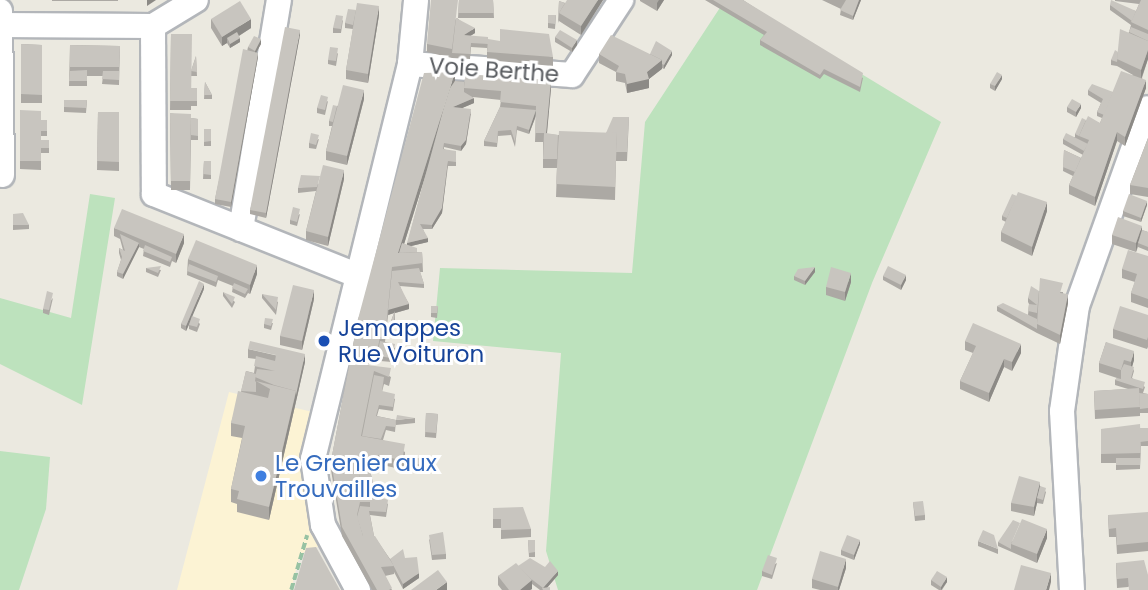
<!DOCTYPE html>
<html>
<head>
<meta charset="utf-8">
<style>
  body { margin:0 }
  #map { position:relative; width:1148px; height:590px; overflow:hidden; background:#ebe9e0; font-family:Poppins,sans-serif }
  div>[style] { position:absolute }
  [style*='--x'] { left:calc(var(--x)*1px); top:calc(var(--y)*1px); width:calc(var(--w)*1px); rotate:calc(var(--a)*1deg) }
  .commercial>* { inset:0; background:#fcf3d4 }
  .green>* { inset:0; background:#bde2bd }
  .path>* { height:3.5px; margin-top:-1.75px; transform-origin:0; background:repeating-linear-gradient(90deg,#97c2a3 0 7px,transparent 0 10.5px) }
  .roads { filter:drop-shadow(2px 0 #b3b6ba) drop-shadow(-2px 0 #b3b6ba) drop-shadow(0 2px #b3b6ba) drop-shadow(0 -2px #b3b6ba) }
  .minor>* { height:24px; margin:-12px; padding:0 12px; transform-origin:12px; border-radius:12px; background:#fff }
  .wall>* { inset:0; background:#aca9a4 }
  .shaded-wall>* { inset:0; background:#8c8a86 }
  .building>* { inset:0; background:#c8c5bf }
  .dots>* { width:19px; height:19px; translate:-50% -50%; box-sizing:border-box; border:4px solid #fff; border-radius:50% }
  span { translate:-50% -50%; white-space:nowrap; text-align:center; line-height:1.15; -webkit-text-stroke:6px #fff; paint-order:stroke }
  .street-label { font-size:23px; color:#595c60 }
  .transit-label { font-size:23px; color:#164399 }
  .left { translate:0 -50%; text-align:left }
  .shop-label { font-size:23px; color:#366cbe }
</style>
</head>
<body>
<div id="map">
  <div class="commercial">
    <i style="clip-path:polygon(229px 392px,321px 414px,332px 541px,300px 554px,291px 590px,177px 590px)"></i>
  </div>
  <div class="green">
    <i style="clip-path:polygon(725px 0,739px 0,941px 122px,872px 283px,757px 590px,558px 590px,546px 551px,561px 353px,433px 341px,440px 268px,632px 273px,645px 122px)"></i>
    <i style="clip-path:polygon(90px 194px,115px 198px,82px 405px,0 364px,0 298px,71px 318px)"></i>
    <i style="clip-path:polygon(0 451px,50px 457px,46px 509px,19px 590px,0 590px)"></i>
  </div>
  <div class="path">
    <i style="--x:291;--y:590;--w:57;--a:-73.8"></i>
  </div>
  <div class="roads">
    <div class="minor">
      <i style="--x:0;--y:11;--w:164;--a:89.3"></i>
      <i style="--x:0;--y:25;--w:153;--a:0.4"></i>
      <i style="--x:153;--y:26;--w:50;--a:-31.2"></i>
      <i style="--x:153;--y:26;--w:168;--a:89.7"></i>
      <i style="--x:154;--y:194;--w:219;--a:21.8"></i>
      <i style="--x:410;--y:64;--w:162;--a:3.9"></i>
      <i style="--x:572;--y:75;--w:90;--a:-56.8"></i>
      <i style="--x:241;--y:229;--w:232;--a:-80.6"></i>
      <i style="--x:358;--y:590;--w:74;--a:-118.3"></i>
      <i style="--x:323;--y:525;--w:67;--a:-98.6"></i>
      <i style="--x:313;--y:459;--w:407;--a:-76.2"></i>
      <i style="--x:410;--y:64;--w:64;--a:-84.6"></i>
      <i style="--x:1072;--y:590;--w:179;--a:-93.2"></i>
      <i style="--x:1062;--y:411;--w:106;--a:-81.9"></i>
      <i style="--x:1077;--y:306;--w:210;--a:-70.3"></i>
    </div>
  </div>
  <div class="wall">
    <i style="clip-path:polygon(52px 0,118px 0,118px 1px,52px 1px)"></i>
    <i style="clip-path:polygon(459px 0,493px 0,494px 18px,458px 18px)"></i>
    <i style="clip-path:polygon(603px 0,581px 35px,559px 21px,559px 20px,558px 23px,559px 1px,565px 3px)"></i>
    <i style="clip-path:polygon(640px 0,664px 0,657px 11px,640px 1px)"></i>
    <i style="clip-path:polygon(705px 0,743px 0,863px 78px,860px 92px,824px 74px,820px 79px,760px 45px,760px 40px,764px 35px)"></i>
    <i style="clip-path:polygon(822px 0,861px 0,853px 20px,840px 15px,841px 9px)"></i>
    <i style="clip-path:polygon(1115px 0,1148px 0,1148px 59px,1142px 78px,1146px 88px,1125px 146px,1117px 141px,1095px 206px,1069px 194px,1069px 185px,1073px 176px,1063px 171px,1064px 150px,1081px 158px,1083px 155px,1063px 144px,1063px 139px,1075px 137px,1075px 134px,1086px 120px,1100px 123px,1102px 118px,1097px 116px,1097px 112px,1101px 103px,1088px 95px,1088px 90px,1113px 92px,1133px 75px,1117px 66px,1111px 65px,1111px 60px,1118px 52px,1129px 32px,1131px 25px,1110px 10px,1110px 5px,1136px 11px,1139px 4px,1115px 1px)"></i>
    <i style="clip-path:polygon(356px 10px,379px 15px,368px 83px,346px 79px,346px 70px,353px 29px,345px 28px,345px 23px)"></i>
    <i style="clip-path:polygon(548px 15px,556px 15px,555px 29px,548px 28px)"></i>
    <i style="clip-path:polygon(457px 18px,475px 33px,470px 36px,553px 57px,553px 66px,487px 60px,487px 48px,471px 47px,470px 59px,452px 58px,427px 52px,427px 44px)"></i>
    <i style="clip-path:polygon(211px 19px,251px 28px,239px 36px,240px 42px,230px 48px,227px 43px,222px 46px,211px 28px)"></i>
    <i style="clip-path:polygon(343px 20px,341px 33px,333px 33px,333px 28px)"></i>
    <i style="clip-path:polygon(171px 34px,191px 71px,196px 56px,197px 76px,191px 76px,191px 88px,197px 88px,197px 106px,191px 106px,191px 110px,170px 110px)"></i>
    <i style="clip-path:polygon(300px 35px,266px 218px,250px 214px,250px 210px)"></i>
    <i style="clip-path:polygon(555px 37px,577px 45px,572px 52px,555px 42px)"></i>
    <i style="clip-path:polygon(21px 44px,42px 45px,42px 103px,21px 103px)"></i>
    <i style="clip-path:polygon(261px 44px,256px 52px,258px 57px,231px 207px,215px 204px,215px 199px,248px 47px)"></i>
    <i style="clip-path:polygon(70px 45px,120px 46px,119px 85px,102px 84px,103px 76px,87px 76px,87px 86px,69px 86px)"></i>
    <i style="clip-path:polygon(338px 53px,336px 66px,328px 64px,328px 60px)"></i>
    <i style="clip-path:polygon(599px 54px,650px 54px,672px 55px,664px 69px,662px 68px,649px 79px,649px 88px,627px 93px,625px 83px,616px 81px,616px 72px,599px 63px)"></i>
    <i style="clip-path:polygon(1002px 79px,995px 91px,990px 88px,990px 84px)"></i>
    <i style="clip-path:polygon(evenodd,455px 81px,551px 88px,547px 134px,558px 135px,606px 133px,629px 117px,627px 161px,616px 161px,616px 158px,615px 200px,556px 197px,557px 168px,543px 168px,543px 142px,535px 142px,536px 116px,529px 134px,517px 130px,515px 147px,511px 135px,498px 136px,497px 147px,484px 146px,484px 141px,500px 107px,501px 100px,473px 97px,474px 103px,462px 108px,471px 114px,466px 144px,461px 151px,444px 147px,444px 149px,456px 155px,456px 166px,448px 166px,442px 213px,432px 229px,423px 229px,428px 242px,411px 246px,417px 252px,422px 252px,423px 272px,420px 272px,424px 284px,424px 288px,400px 286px,409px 309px,395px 313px,394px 331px,389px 331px,389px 326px,394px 313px,388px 315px,385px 342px,395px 348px,392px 362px,369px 360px,368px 365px,391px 377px,389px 386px,384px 384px,382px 392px,395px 399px,393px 411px,379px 409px,377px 416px,396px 420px,395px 432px,386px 430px,383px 440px,405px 452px,405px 457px,423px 459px,422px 474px,378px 464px,377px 471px,370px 470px,374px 487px,374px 491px,370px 491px,370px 493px,388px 504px,386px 517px,370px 515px,374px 536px,390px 559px,405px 558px,419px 578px,403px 589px,394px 572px,394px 574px,385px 576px,392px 590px,372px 590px,342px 536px,331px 470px,331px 461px,358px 319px,455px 81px,427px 170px,407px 245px,404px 244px,427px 170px)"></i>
    <i style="clip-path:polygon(205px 82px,212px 95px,212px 99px,204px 99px)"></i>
    <i style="clip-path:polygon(364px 99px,347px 165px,326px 160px,326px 151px,332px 126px,329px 126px,329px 121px,337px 106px)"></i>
    <i style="clip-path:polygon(64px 100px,87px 100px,86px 113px,64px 112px)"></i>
    <i style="clip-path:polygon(328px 101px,325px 115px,317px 113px,317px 108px)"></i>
    <i style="clip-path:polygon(1067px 107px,1081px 108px,1076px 117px,1067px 112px)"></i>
    <i style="clip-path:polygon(20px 110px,41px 140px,49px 144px,49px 153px,41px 153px,41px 170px,20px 169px)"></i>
    <i style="clip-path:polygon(98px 112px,119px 112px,119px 171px,97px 170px)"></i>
    <i style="clip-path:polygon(170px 113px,191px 118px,198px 119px,198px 140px,191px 140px,191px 138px,190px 190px,171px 190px)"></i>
    <i style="clip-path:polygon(41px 120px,47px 120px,47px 136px,41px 136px)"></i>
    <i style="clip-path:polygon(204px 129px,211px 129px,211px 146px,204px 146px)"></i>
    <i style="clip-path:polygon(1148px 138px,1148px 197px,1130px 194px,1130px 185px)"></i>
    <i style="clip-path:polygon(319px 139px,316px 149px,309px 148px,309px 143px)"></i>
    <i style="clip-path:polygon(204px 161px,211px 161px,211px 179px,203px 179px)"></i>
    <i style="clip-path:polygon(344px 179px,328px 246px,306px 240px,306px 231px,316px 191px,298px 193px,298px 188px)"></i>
    <i style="clip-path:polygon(1017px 196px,1047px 211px,1032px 256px,1001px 241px,1001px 232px,1006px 222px,1002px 220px,1002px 216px)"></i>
    <i style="clip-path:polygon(1147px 205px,1141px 222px,1123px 216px,1123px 211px)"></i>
    <i style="clip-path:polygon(13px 214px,29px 225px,29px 229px,13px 230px)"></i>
    <i style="clip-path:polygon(300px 214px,297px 226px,290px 224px,290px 220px)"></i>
    <i style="clip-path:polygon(114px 228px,184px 243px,176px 263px,172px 261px,170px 267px,143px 256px,144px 249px,139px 247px,123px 279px,117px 276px,117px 272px,121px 260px,119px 253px,119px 248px,123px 250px,120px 239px,114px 236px)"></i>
    <i style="clip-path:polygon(1142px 230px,1148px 232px,1148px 251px,1138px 247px,1136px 252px,1112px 244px,1112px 235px)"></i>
    <i style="clip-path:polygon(1148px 256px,1148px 308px,1131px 302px,1131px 293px,1135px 282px,1122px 278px,1122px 269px)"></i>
    <i style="clip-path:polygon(188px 259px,257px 274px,250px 294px,248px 293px,245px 298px,232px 292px,233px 286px,218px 280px,216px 287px,187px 275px)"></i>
    <i style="clip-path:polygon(146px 268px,161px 270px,158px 277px,146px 272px)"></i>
    <i style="clip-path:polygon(815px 272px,805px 285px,794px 280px,794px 276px)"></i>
    <i style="clip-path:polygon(883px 276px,906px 280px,901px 290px,883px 280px)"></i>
    <i style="clip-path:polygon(851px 282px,845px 301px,826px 295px,826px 287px)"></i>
    <i style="clip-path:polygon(204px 289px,192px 316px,200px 324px,197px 332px,189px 329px,189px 325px,186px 331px,181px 328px,181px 324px)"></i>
    <i style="clip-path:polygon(1039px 291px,1063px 292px,1063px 293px,1068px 303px,1060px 344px,1037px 333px,997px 311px,997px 306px,1028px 315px,1029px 304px,1028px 302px,1028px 298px)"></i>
    <i style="clip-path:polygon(223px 292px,235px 302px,232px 308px,223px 296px)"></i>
    <i style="clip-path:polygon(262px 294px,278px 302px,276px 315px,262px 298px)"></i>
    <i style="clip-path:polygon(53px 298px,49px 315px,43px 313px,43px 309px)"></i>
    <i style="clip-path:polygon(314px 299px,302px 350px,280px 345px,280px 336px)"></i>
    <i style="clip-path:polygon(431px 306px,438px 306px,437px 318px,431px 317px)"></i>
    <i style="clip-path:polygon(1148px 315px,1148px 347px,1147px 349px,1113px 338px,1113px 329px)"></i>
    <i style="clip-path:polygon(273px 323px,271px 330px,264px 328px,264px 324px)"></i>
    <i style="clip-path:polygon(965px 341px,1021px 353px,1012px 371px,1004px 367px,989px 402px,960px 389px,960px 381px,973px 353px,965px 350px)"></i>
    <i style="clip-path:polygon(1106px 342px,1134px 360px,1132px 366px,1134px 371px,1132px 378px,1145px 387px,1143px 393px,1148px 394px,1148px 413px,1140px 413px,1140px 416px,1095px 419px,1094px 391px,1128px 389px,1115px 385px,1115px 380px,1117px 378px,1099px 372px,1099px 363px)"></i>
    <i style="clip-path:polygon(248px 349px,305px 362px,269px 520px,237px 512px,237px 504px,231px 502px,231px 489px,242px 438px,231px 436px,231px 423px,241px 392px,246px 371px,254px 373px,256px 359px,248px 358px)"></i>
    <i style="clip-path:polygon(426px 413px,438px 414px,436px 438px,425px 437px)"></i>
    <i style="clip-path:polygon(415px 418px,415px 423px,396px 425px,396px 420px)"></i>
    <i style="clip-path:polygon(1148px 428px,1148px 446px,1141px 446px,1140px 469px,1116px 470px,1116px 463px,1101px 463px,1101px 429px)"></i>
    <i style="clip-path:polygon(1040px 486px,1046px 492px,1043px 504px,1037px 503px,1034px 516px,1011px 511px,1011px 503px)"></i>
    <i style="clip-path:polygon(913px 502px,925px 515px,925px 520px,915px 521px)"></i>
    <i style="clip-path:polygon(493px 508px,531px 529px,531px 537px,501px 539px,501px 528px,493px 528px)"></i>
    <i style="clip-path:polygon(1108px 515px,1148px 519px,1148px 551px,1117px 554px,1116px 537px,1109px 537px)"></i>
    <i style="clip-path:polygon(1047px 538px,1037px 563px,998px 546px,998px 542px)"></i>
    <i style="clip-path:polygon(429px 539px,446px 554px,446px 559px,432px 560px)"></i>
    <i style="clip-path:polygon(528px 540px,535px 540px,535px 557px,529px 557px)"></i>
    <i style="clip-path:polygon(978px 541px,998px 549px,998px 554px,978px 546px)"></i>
    <i style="clip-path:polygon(860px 544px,854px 560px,841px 555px,841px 550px)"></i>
    <i style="clip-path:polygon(777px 563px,772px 579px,762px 576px,762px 571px)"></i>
    <i style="clip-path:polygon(1116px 563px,1148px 575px,1128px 587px,1117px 588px)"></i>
    <i style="clip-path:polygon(518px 566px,558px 575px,547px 588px,550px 590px,540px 590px,532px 584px,532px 589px,530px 590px,502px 590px,498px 585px,498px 576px)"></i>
    <i style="clip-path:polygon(846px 568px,839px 590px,820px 590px,812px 588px,812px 579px)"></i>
    <i style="clip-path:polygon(931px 580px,947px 582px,942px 590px,939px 590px,931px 585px)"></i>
  </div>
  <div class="shaded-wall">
    <i style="clip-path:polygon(147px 0,156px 0,147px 6px)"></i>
    <i style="clip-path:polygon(598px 0,603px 0,581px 35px,581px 26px)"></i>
    <i style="clip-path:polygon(659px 0,664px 0,657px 11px,657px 3px)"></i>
    <i style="clip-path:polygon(859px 0,861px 0,853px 20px,853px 16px)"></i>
    <i style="clip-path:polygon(379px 6px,379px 15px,368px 83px,368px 74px)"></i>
    <i style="clip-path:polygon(251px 19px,251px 28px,229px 42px,227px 38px,227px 43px,222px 46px,222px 37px)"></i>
    <i style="clip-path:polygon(475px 28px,475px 33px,464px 40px,464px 35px)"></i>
    <i style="clip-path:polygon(300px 30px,300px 35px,266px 218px,266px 213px)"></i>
    <i style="clip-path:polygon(240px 38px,240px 42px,230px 48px,230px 44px)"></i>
    <i style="clip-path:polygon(261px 39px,261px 44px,255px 55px,255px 51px)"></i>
    <i style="clip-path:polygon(577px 40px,577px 45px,572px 52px,572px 48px)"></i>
    <i style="clip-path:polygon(1148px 50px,1148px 59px,1141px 79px,1141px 70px)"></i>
    <i style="clip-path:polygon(672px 51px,672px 55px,664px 69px,664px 65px)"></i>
    <i style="clip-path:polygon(258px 53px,258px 57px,231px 207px,231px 202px)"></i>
    <i style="clip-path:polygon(662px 60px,662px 69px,649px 79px,649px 88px,627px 93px,627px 84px,647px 72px)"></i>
    <i style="clip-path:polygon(455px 72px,455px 81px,400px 257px,398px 253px)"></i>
    <i style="clip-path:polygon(1002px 75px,1002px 79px,995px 91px,995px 86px)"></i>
    <i style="clip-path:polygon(551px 80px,551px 88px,546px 142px,546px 133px)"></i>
    <i style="clip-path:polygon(1146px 80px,1146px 88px,1125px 146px,1125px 137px)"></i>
    <i style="clip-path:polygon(364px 90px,364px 99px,347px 165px,347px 156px)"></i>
    <i style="clip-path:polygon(474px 98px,474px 103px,453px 112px,453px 107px)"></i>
    <i style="clip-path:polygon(1081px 104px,1081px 108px,1076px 117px,1076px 112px)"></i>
    <i style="clip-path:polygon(471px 109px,466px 144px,461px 151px,461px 146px)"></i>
    <i style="clip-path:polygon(536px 110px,536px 115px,529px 134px,529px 130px)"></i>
    <i style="clip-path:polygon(1117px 132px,1117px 141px,1095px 206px,1095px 197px)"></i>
    <i style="clip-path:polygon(448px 161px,442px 213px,432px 229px,432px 225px)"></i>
    <i style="clip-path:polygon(344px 170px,344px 179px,328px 246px,328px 237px)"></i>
    <i style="clip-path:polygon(1147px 201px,1147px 205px,1141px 222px,1141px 218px)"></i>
    <i style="clip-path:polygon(1047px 202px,1047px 211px,1032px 256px,1032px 247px)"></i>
    <i style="clip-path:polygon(1142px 226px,1142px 234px,1138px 243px,1136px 252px,1136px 243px)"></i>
    <i style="clip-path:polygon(184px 234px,184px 243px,176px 263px,176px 254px)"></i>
    <i style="clip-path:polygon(428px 238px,428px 242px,407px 247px,407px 243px)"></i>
    <i style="clip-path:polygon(139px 243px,139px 247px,123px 279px,123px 274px)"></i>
    <i style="clip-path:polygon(257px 265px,257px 274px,250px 294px,250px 285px)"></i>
    <i style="clip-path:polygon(815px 267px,815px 272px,805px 285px,805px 281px)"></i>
    <i style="clip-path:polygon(851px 273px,851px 282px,845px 301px,845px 292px)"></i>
    <i style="clip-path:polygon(392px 275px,409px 304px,409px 309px,395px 313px,394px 331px,394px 313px,388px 315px,385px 347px)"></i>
    <i style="clip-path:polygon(906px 275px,906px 280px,901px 290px,901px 285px)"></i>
    <i style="clip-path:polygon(204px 284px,204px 289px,186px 331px,186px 326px)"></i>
    <i style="clip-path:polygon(314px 290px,314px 299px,302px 350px,302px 341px)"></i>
    <i style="clip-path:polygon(1068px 294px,1068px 303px,1060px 344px,1060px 335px)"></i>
    <i style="clip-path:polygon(1021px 344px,1021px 353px,1012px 371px,1012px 362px)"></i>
    <i style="clip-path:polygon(1134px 351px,1134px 360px,1131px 371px,1131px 362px)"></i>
    <i style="clip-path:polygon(305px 354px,305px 362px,269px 520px,269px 507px)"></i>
    <i style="clip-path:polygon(1004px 359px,1004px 367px,989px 402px,989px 393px)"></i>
    <i style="clip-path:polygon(1040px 482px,1040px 491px,1037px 498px,1037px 503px,1034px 516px,1034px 507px)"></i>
    <i style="clip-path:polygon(1047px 529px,1047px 538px,1037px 563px,1037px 554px)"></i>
    <i style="clip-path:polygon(860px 540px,860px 544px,854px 560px,854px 555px)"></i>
    <i style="clip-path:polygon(846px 559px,846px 568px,839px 590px,838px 590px,838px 587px)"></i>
    <i style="clip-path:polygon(558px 571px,558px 575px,545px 590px,543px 588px)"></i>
    <i style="clip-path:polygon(419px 573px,419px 578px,403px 589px,403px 584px)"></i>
    <i style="clip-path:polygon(1051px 573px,1051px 582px,1049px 590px,1046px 590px)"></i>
    <i style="clip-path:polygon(947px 577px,947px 582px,941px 590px,941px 587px)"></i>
    <i style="clip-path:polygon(532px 580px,532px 589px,530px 590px,520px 590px)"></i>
    <i style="clip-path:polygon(447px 582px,447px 590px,436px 590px)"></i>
  </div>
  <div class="building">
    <i style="clip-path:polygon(431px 0,458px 0,452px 49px,427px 44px)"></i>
    <i style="clip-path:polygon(459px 0,493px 0,494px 13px,458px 13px)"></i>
    <i style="clip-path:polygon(567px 0,598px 0,581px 26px,559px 13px)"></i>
    <i style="clip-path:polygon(713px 0,743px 0,863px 73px,860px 87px,824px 69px,820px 75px,760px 40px,767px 32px)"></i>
    <i style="clip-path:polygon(846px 0,859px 0,853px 16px,840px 10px)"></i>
    <i style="clip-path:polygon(1111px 0,1136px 11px,1132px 21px,1110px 5px)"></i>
    <i style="clip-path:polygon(1141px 0,1148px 0,1148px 30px,1131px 22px)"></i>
    <i style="clip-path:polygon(240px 1px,251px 19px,222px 37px,211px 19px)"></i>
    <i style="clip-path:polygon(559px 1px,565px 3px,559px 13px,558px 18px)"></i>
    <i style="clip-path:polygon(357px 3px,379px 6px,368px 74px,346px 70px)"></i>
    <i style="clip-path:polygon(348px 9px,356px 10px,353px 25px,345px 23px)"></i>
    <i style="clip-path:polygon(336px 15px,343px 16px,341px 29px,333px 28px)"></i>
    <i style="clip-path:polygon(548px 15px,556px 15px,555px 24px,548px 23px)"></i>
    <i style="clip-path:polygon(456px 18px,475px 28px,464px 35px,488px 37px,488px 44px,471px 43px,470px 54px,452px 53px)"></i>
    <i style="clip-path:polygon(285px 27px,300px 30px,266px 213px,250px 210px)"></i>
    <i style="clip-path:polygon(1131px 27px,1148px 34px,1148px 41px,1129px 32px)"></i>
    <i style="clip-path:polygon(500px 29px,549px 34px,553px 57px,487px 52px,488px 39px,500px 41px)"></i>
    <i style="clip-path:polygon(1120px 29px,1148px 41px,1148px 50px,1141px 70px,1117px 59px)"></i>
    <i style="clip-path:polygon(560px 30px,577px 40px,572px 48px,555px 37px)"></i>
    <i style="clip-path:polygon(237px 32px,240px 38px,230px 44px,227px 38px)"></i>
    <i style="clip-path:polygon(171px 34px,192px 34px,191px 101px,170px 101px)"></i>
    <i style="clip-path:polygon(611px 35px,662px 60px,647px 72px,649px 79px,627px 84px,625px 74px,616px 72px,619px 66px,599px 54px)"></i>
    <i style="clip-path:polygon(254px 36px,261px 39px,255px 51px,248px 47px)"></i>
    <i style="clip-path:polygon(656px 41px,672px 51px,664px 65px,662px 64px,662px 60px,650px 54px)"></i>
    <i style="clip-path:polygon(21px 44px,42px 45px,42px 95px,21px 94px)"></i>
    <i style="clip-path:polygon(70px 45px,120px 46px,119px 67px,70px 67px)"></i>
    <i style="clip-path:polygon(330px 47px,338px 48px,336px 61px,328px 60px)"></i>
    <i style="clip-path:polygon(243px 49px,258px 53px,231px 202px,215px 199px)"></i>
    <i style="clip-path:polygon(1115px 50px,1118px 52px,1117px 62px,1111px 60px)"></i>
    <i style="clip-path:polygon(196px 56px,197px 72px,191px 71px)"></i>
    <i style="clip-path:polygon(87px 70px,87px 81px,69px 81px,70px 71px)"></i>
    <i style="clip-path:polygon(103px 71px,119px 71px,119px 80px,102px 79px)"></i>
    <i style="clip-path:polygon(1121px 71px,1146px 80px,1125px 137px,1117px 132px,1095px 197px,1069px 185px,1089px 140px,1079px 136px,1088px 116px,1100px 123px)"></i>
    <i style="clip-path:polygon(455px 72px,398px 253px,422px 252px,423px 263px,392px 267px,385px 338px,380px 337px,377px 352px,369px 351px,367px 365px,391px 368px,389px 377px,374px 371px,361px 436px,405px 444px,403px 456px,423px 459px,422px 465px,378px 455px,377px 462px,357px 460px,361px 488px,370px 488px,370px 502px,360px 502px,357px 515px,363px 536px,375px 536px,394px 566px,381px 567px,392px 588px,389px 590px,377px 590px,342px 527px,331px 461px,358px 319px,424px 73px)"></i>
    <i style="clip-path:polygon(997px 72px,1002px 75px,995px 86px,990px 84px)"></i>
    <i style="clip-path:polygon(465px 74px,551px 80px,546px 133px,558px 135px,557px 159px,543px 159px,544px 133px,535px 133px,536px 106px,500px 102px,501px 91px,464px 88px)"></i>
    <i style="clip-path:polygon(455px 81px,464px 82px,464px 92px,474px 98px,453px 107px,471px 109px,466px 140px,461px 146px,444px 143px,443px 149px,456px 151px,456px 162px,448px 161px,442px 208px,432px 225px,420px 224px,428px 238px,407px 243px,444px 107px,450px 88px)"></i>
    <i style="clip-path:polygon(205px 82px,212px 95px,204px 95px)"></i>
    <i style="clip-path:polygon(1092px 84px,1113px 92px,1104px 115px,1097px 112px,1103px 99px,1088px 90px)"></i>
    <i style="clip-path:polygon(343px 85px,364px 90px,347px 156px,326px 151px)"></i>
    <i style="clip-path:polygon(191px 88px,197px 88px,197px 101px,191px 101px)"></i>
    <i style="clip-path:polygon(321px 95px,328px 97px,325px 110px,317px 108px)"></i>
    <i style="clip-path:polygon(1072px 99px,1081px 104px,1076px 112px,1067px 107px)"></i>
    <i style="clip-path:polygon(64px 100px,87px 100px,86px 108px,64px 107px)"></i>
    <i style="clip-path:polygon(333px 105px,337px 106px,333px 122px,329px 121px)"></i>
    <i style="clip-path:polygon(500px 107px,536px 110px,529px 130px,517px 126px,515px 142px,511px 130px,498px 131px,497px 143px,484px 141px)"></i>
    <i style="clip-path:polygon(20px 110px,41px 111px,41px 161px,20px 161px)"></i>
    <i style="clip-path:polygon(98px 112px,119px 112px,119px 162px,97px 161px)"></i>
    <i style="clip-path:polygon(170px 113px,191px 114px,190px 181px,171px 181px)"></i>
    <i style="clip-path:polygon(613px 117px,629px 117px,627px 152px,616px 152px,617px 133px,606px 133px)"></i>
    <i style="clip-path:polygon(191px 118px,198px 119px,198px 136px,191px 135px)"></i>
    <i style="clip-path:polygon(1082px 118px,1086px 120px,1079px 136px,1081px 137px,1075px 134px)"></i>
    <i style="clip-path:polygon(41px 120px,47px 120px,47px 131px,41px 131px)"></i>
    <i style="clip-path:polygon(204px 129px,211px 129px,211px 141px,204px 142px)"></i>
    <i style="clip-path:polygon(559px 131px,617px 133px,615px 187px,556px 184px)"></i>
    <i style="clip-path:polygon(311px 133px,319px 135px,316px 145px,309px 143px)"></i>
    <i style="clip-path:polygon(1066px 133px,1088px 144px,1084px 151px,1063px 139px)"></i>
    <i style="clip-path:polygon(1148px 138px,1148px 188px,1130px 185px)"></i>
    <i style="clip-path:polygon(41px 140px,49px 140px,49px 148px,41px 148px)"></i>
    <i style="clip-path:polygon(1064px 150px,1081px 158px,1075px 172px,1063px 167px)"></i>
    <i style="clip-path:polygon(204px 161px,211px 161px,211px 175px,203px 174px)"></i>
    <i style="clip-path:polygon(323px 165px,344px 170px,328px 237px,306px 231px)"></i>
    <i style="clip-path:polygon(301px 175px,320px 176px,317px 187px,298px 188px)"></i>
    <i style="clip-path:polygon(1018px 192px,1047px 202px,1032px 247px,1001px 232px)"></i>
    <i style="clip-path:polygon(1012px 194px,1017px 196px,1007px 218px,1002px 216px)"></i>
    <i style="clip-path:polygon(1129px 194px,1147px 201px,1141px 218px,1123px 211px)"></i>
    <i style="clip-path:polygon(293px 207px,300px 209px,297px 222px,290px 220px)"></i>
    <i style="clip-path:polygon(122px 209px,184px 234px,176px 254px,114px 228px)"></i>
    <i style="clip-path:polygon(23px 213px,29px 225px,13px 225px,13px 214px)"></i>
    <i style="clip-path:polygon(1118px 217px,1142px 226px,1136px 243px,1112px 235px)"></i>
    <i style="clip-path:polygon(1142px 230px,1148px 232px,1148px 247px,1138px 243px)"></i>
    <i style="clip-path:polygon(120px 234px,139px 243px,123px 274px,117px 272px,122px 257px,119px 248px,125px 251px)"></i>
    <i style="clip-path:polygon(196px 240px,257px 265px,250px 285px,188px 259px)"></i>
    <i style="clip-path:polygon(402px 243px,417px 248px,417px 252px,399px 253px)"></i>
    <i style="clip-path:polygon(145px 245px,172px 257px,170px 262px,143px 251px)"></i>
    <i style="clip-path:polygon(1128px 250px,1148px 256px,1148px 299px,1131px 293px,1137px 274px,1122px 269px)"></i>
    <i style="clip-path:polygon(189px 264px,218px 276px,216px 282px,187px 271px)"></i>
    <i style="clip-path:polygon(161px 266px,158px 273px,146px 268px)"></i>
    <i style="clip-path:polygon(888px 266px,906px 275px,901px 285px,883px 276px)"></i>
    <i style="clip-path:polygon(815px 267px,805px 281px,794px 276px,798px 269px)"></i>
    <i style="clip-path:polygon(831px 267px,851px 273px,845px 292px,826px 287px)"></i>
    <i style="clip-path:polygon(419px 268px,424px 284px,398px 282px,409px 304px,388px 310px,392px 271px)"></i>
    <i style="clip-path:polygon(1040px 278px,1063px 283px,1060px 293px,1068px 294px,1060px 335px,1037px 324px)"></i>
    <i style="clip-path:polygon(199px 281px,204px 284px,186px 326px,181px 324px)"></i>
    <i style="clip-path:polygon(234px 283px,248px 289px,245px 294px,232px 288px)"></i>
    <i style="clip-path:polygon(293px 285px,314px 290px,302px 341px,280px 336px)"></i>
    <i style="clip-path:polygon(1031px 286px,1039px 291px,1037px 313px,1028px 311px,1029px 304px,1037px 305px,1028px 298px)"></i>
    <i style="clip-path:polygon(47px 291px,53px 293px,49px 310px,43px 309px)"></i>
    <i style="clip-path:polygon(223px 292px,235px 297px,232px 304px)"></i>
    <i style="clip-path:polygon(262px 294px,278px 297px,276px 310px)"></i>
    <i style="clip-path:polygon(1003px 303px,1037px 319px,1037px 329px,997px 306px)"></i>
    <i style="clip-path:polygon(431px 306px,438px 306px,437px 313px,431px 313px)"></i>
    <i style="clip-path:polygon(1120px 306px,1148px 315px,1148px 337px,1147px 340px,1113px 329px)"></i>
    <i style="clip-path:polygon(395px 311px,394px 326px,389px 326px)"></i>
    <i style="clip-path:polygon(192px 316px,200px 319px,197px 327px,189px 325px)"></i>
    <i style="clip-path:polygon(265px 318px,273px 319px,271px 326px,264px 324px)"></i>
    <i style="clip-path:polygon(973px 323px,1021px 344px,1012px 362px,1004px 359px,989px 393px,960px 381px,976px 346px,965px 341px)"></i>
    <i style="clip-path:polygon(250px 341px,305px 354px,296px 395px,296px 391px,274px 385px,255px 377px,257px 369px,275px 371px,254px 366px,256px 356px,275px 361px,276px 355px,248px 349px)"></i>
    <i style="clip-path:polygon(380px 341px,395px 344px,392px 358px,377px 356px)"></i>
    <i style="clip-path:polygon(1106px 342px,1134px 351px,1131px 362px,1124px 360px,1121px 370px,1099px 363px)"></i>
    <i style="clip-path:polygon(1124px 364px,1134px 367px,1131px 378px,1145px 382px,1143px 389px,1115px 380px,1117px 378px,1121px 379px,1121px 370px)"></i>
    <i style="clip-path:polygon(246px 371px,256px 374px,255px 381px,256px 382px,256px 392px,241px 391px)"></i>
    <i style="clip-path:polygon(374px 375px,384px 377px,382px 391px,395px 394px,393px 407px,379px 405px,376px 416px,396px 420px,395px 427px,386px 426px,381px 439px,362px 436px)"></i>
    <i style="clip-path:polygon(256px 381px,296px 391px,269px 507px,237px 499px,239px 491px,231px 489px,245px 426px,231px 423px,238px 391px,268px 398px,270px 389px)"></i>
    <i style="clip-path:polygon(1139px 388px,1140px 407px,1095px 410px,1094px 391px)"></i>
    <i style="clip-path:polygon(1139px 393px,1148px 394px,1148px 408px,1140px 409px)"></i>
    <i style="clip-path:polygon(426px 413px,438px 414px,436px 433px,425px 432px)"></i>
    <i style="clip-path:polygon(397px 415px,415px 418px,396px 420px)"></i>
    <i style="clip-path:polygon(1140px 424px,1141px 453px,1101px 454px,1101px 429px)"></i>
    <i style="clip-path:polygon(1140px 428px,1148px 428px,1148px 441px,1140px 442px)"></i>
    <i style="clip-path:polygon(1116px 458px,1140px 458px,1140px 465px,1116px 465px)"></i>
    <i style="clip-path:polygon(358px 468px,369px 468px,374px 487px,361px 487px)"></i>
    <i style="clip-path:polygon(1019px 476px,1040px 482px,1034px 507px,1011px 503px)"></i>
    <i style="clip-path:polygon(1040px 486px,1046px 488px,1043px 500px,1037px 498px)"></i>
    <i style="clip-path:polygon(370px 493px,388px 500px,386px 512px,369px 511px,374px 536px,363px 536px,357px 517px,360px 506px,370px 507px)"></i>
    <i style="clip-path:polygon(923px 501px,925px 515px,915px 516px,913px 502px)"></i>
    <i style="clip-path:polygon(523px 507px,531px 529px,501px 530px,501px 519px,493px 519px,493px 508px)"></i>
    <i style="clip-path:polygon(1148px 512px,1148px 542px,1117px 545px,1116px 528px,1109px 529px,1108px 515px)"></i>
    <i style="clip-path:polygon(1022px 519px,1047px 529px,1037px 554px,1011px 544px)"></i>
    <i style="clip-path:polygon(1013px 520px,1020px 523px,1011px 544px,1011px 549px,998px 542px)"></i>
    <i style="clip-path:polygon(983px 530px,994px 535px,998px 549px,978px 541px)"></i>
    <i style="clip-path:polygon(443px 532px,446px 554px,432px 555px,429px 535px)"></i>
    <i style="clip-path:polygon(847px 535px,860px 540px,854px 555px,841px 550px)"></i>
    <i style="clip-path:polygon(528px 540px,535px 540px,535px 552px,529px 553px)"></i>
    <i style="clip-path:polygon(316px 547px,340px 590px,294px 590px,306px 548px)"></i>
    <i style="clip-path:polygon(403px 549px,405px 558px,417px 557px,419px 573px,403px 584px,390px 559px)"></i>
    <i style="clip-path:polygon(820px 551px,846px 559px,838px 587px,812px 579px)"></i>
    <i style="clip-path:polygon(768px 555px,777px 558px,772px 575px,762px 571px)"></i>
    <i style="clip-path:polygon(530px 558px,545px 567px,550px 561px,558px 571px,543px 588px,530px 578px,518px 566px)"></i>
    <i style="clip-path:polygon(1144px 560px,1148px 575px,1148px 590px,1129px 590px,1128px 578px,1117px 579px,1116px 563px)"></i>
    <i style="clip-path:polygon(516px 563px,532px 580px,520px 590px,509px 590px,498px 576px)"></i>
    <i style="clip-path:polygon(1021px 565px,1051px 573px,1046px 590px,1014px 590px)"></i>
    <i style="clip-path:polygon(438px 570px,447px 582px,436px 590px,411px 590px)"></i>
    <i style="clip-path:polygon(937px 571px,947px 577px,941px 587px,931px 580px)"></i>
    <i style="clip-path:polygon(550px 587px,550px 590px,543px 590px,542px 588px)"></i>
  </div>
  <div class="dots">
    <i style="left:324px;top:341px;background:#1a4fb4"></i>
    <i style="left:261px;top:476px;background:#3f7fe0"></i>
  </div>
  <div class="street-label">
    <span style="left:494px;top:70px;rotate:4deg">Voie Berthe</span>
  </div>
  <div class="transit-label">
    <span class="left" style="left:338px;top:341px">Jemappes<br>Rue Voituron</span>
  </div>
  <div class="shop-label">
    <span class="left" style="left:275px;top:476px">Le Grenier aux<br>Trouvailles</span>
  </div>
</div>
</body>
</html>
